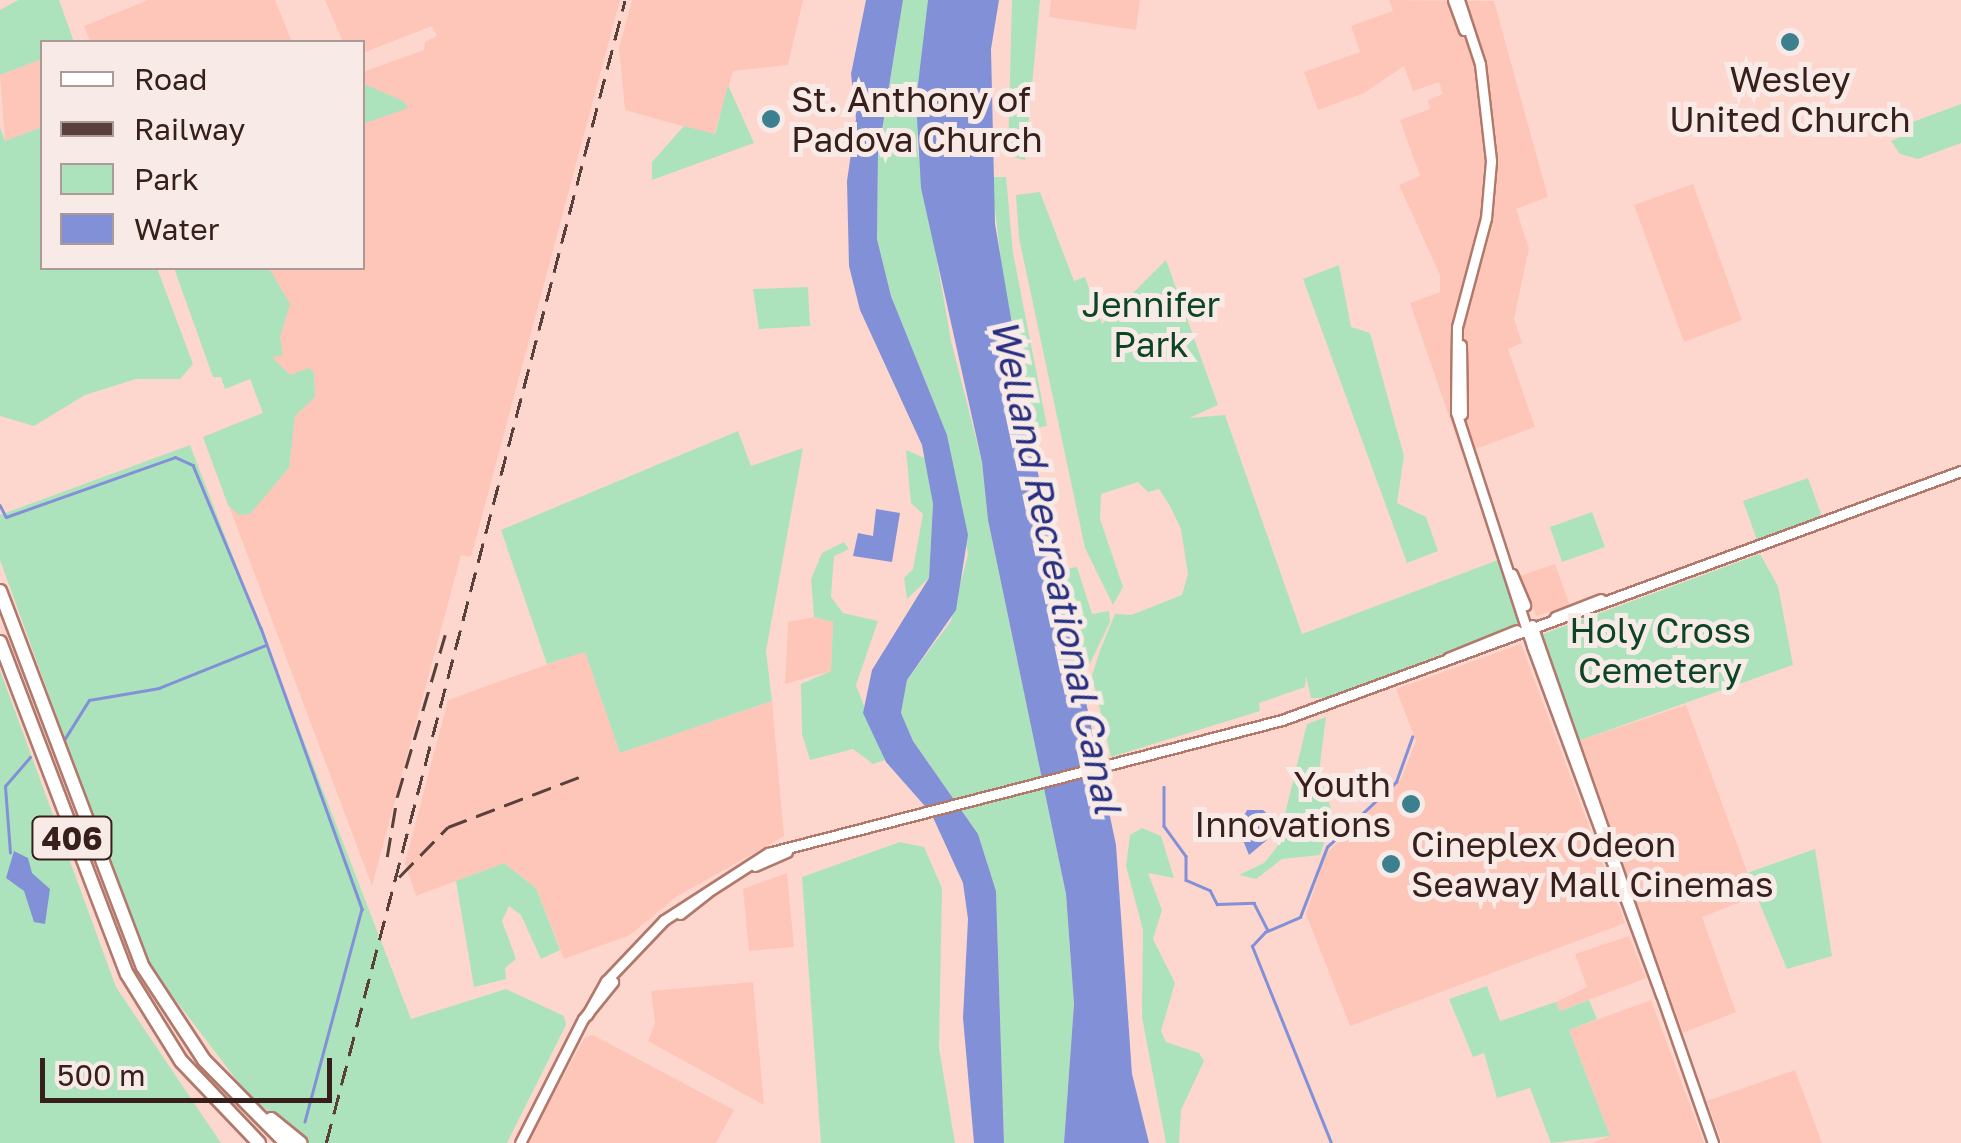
<!DOCTYPE html>
<html>
<head>
<meta charset="utf-8">
<style>
  body { margin:0 }
  #map { position:relative; width:1961px; height:1143px; overflow:hidden; background:#fdd7ce; font-family:"Golos Text",sans-serif }
  div>[style] { position:absolute }
  [style*='--x'] { left:calc(var(--x)*1px); top:calc(var(--y)*1px); width:calc(var(--w)*1px); rotate:calc(var(--a)*1deg) }
  .built>* { inset:0; background:#fec6b9 }
  .green>* { inset:0; background:#ade3bc }
  .water>* { inset:0; background:#8291d7 }
  .stream>* { height:2.5px; margin:-1.25px; padding:0 1.25px; transform-origin:1.25px; border-radius:1.25px; background:#8291d7 }
  .roads { filter:drop-shadow(2px 0 #b1796c) drop-shadow(-2px 0 #b1796c) drop-shadow(0 2px #b1796c) drop-shadow(0 -2px #b1796c) }
  .secondary>* { height:9px; margin:-4.5px; padding:0 4.5px; transform-origin:4.5px; border-radius:4.5px; background:#fff }
  .motorway>* { height:12px; margin:-6px; padding:0 6px; transform-origin:6px; border-radius:6px; background:#fff }
  .rail>* { height:2.5px; margin-top:-1.25px; transform-origin:0; background:repeating-linear-gradient(90deg,#5a403a 0 20px,transparent 0 30px) }
  .dots>* { width:28px; height:28px; translate:-50% -50%; box-sizing:border-box; border:5px solid #f8ebe7; border-radius:50% }
  span { translate:-50% -50%; white-space:nowrap; text-align:center; line-height:1.15; -webkit-text-stroke:10px #f8ebe7; paint-order:stroke }
  .shield-label span { padding:2px 8px; background:#f8ebe7; border:2px solid; border-radius:8px; -webkit-text-stroke-width:0 }
  .shield-label { font-size:32px; color:#37201b; font-weight:700 }
  .poi-label { font-size:35px; color:#37201b }
  .left { translate:0 -50%; text-align:left }
  .right { translate:-100% -50%; text-align:right }
  .park-label { font-size:35px; color:#0b4525 }
  .water-label { font-size:38px; color:#282f80; font-style:italic }
  .legend { position:absolute; left:40px; top:40px; width:325px; height:230px; box-sizing:border-box; background:#f8ebe7; border:2px solid #ab9a95; margin:0; padding:12px 18px; list-style:none; font-size:30px; color:#37201b }
  .legend li { display:flex; align-items:center; gap:20px; height:50px }
  .legend b { width:50px; border:2px solid #ab9a95 }
  .scale { position:absolute; left:40px; top:1058px; width:292px; height:45px; box-sizing:border-box; border:5px solid #37201b; border-top:0; padding-left:12px; font-size:30px; line-height:35px; white-space:nowrap; color:#37201b; -webkit-text-stroke:8px #f8ebe7; paint-order:stroke }
</style>
</head>
<body>
<div id="map">
  <div class="built">
    <i style="clip-path:polygon(148px 0,275px 0,292px 42px,90px 42px,84px 26px)"></i>
    <i style="clip-path:polygon(325px 0,620px 0,471px 557px,461px 555px,372px 886px,203px 437px,263px 413px,244px 361px,174px 268px,362px 268px,363px 72px,424px 50px,425px 42px,437px 36px,432px 26px,363px 53px,362px 42px,343px 42px)"></i>
    <i style="clip-path:polygon(632px 0,803px 0,788px 65px,733px 71px,714px 135px,625px 110px,619px 48px)"></i>
    <i style="clip-path:polygon(1051px 0,1140px 0,1136px 30px,1049px 17px)"></i>
    <i style="clip-path:polygon(1389px 0,1494px 1px,1548px 197px,1516px 209px,1529px 248px,1514px 319px,1522px 343px,1508px 349px,1535px 427px,1462px 454px,1410px 303px,1440px 292px,1440px 275px,1399px 185px,1420px 176px,1400px 120px,1430px 109px,1428px 100px,1443px 94px,1439px 82px,1413px 91px,1404px 66px,1364px 93px,1318px 110px,1304px 72px,1360px 52px,1351px 26px,1393px 11px)"></i>
    <i style="clip-path:polygon(42px 59px,42px 127px,5px 141px,0 75px)"></i>
    <i style="clip-path:polygon(1693px 184px,1742px 320px,1684px 342px,1634px 205px)"></i>
    <i style="clip-path:polygon(1555px 564px,1570px 606px,1536px 616px,1519px 576px)"></i>
    <i style="clip-path:polygon(814px 617px,833px 621px,831px 671px,785px 684px,788px 622px)"></i>
    <i style="clip-path:polygon(1521px 644px,1625px 923px,1350px 1026px,1306px 914px,1326px 854px,1401px 779px,1416px 741px,1396px 689px)"></i>
    <i style="clip-path:polygon(585px 651px,620px 753px,772px 701px,784px 836px,676px 897px,630px 935px,564px 959px,536px 888px,504px 863px,416px 896px,405px 863px,448px 700px)"></i>
    <i style="clip-path:polygon(1686px 705px,1756px 896px,1702px 917px,1736px 1012px,1683px 1033px,1578px 741px)"></i>
    <i style="clip-path:polygon(787px 873px,794px 947px,749px 951px,743px 889px)"></i>
    <i style="clip-path:polygon(1629px 936px,1646px 978px,1560px 1011px,1556px 1002px,1587px 987px,1575px 954px)"></i>
    <i style="clip-path:polygon(753px 982px,764px 1105px,648px 1041px,655px 1023px,651px 991px)"></i>
    <i style="clip-path:polygon(1651px 1000px,1704px 1143px,1592px 1143px,1610px 1136px,1569px 1030px)"></i>
    <i style="clip-path:polygon(593px 1035px,734px 1110px,716px 1143px,527px 1143px,585px 1037px)"></i>
    <i style="clip-path:polygon(1795px 1070px,1822px 1143px,1722px 1143px,1707px 1101px)"></i>
  </div>
  <div class="green">
    <i style="clip-path:polygon(18px 0,59px 0,74px 42px,42px 42px,42px 59px,0 75px,0 10px)"></i>
    <i style="clip-path:polygon(903px 0,928px 0,917px 146px,951px 341px,982px 462px,988px 520px,1066px 894px,1074px 1004px,1064px 1143px,1004px 1143px,996px 891px,978px 834px,913px 741px,901px 713px,907px 680px,951px 621px,968px 554px,947px 435px,891px 296px,877px 239px,878px 155px)"></i>
    <i style="clip-path:polygon(1012px 0,1040px 0,1025px 160px,1008px 156px)"></i>
    <i style="clip-path:polygon(362px 83px,403px 101px,408px 108px,363px 124px)"></i>
    <i style="clip-path:polygon(728px 85px,754px 143px,652px 180px,652px 162px,684px 126px,715px 134px)"></i>
    <i style="clip-path:polygon(1961px 104px,1961px 143px,1918px 159px,1900px 154px,1891px 141px,1912px 132px,1910px 123px)"></i>
    <i style="clip-path:polygon(0 127px,5px 141px,42px 127px,42px 268px,157px 268px,193px 364px,180px 379px,136px 379px,85px 395px,34px 426px,0 416px)"></i>
    <i style="clip-path:polygon(991px 177px,1006px 177px,1013px 253px,1047px 426px,1033px 429px,1006px 302px)"></i>
    <i style="clip-path:polygon(1040px 192px,1074px 281px,1085px 277px,1102px 324px,1166px 260px,1218px 405px,1189px 418px,1225px 415px,1302px 634px,1498px 560px,1519px 624px,1329px 698px,1311px 698px,1306px 676px,1305px 687px,1259px 703px,1260px 711px,1111px 757px,1092px 675px,1101px 648px,1115px 614px,1131px 615px,1182px 595px,1188px 574px,1181px 529px,1170px 506px,1159px 489px,1148px 492px,1138px 482px,1101px 494px,1100px 519px,1123px 587px,1113px 605px,1085px 548px,1019px 238px,1016px 195px)"></i>
    <i style="clip-path:polygon(1339px 265px,1351px 327px,1370px 333px,1404px 456px,1397px 503px,1426px 517px,1438px 551px,1407px 563px,1303px 279px)"></i>
    <i style="clip-path:polygon(174px 268px,269px 268px,290px 304px,280px 337px,283px 355px,272px 357px,290px 375px,309px 368px,314px 373px,315px 397px,295px 416px,289px 468px,250px 514px,239px 515px,228px 505px,203px 437px,263px 413px,250px 379px,225px 389px,221px 377px,213px 377px)"></i>
    <i style="clip-path:polygon(808px 287px,810px 326px,759px 329px,753px 289px)"></i>
    <i style="clip-path:polygon(738px 431px,751px 466px,803px 448px,766px 651px,772px 701px,620px 753px,585px 652px,547px 664px,501px 530px)"></i>
    <i style="clip-path:polygon(190px 445px,411px 1019px,506px 989px,564px 1016px,566px 1025px,507px 1143px,309px 1143px,248px 1095px,145px 960px,0 560px,0 515px)"></i>
    <i style="clip-path:polygon(906px 450px,925px 458px,933px 504px,929px 578px,907px 599px,904px 578px,913px 569px,923px 514px,911px 503px)"></i>
    <i style="clip-path:polygon(1808px 478px,1822px 517px,1757px 540px,1743px 501px)"></i>
    <i style="clip-path:polygon(1592px 512px,1605px 547px,1562px 562px,1550px 527px)"></i>
    <i style="clip-path:polygon(844px 542px,849px 549px,834px 556px,831px 597px,843px 613px,878px 621px,856px 685px,885px 760px,873px 764px,853px 749px,810px 760px,802px 734px,801px 684px,831px 671px,833px 622px,814px 617px,811px 579px,822px 553px)"></i>
    <i style="clip-path:polygon(1760px 554px,1778px 586px,1793px 665px,1578px 741px,1543px 634px)"></i>
    <i style="clip-path:polygon(1077px 567px,1092px 614px,1109px 611px,1110px 622px,1083px 678px,1060px 570px)"></i>
    <i style="clip-path:polygon(0 670px,116px 987px,221px 1143px,0 1143px)"></i>
    <i style="clip-path:polygon(1326px 717px,1319px 772px,1333px 815px,1320px 855px,1282px 859px,1256px 879px,1239px 875px,1264px 863px,1277px 847px,1307px 724px)"></i>
    <i style="clip-path:polygon(1142px 828px,1161px 836px,1174px 878px,1148px 873px,1162px 910px,1153px 939px,1175px 983px,1161px 1031px,1166px 1042px,1199px 1053px,1204px 1061px,1181px 1110px,1179px 1143px,1166px 1143px,1142px 1017px,1143px 930px,1126px 866px,1130px 835px)"></i>
    <i style="clip-path:polygon(900px 842px,924px 847px,942px 888px,939px 1048px,955px 1143px,821px 1143px,802px 877px)"></i>
    <i style="clip-path:polygon(1815px 849px,1832px 956px,1787px 969px,1747px 873px)"></i>
    <i style="clip-path:polygon(504px 863px,536px 888px,560px 950px,541px 959px,521px 915px,509px 906px,502px 921px,516px 959px,505px 968px,506px 979px,474px 987px,456px 881px)"></i>
    <i style="clip-path:polygon(1487px 986px,1500px 1021px,1556px 1002px,1560px 1011px,1589px 1000px,1597px 1019px,1569px 1030px,1610px 1136px,1551px 1143px,1530px 1088px,1497px 1098px,1484px 1053px,1473px 1057px,1449px 999px)"></i>
  </div>
  <div class="water">
    <i style="clip-path:polygon(866px 0,903px 0,878px 155px,877px 239px,891px 296px,947px 435px,968px 535px,956px 610px,907px 680px,901px 713px,913px 741px,978px 834px,996px 891px,1004px 1143px,974px 1143px,963px 1018px,968px 919px,963px 883px,931px 813px,886px 762px,863px 713px,872px 670px,929px 578px,933px 504px,922px 445px,860px 310px,849px 266px,847px 181px,856px 119px,851px 74px)"></i>
    <i style="clip-path:polygon(928px 0,999px 0,991px 49px,995px 224px,1034px 454px,1116px 845px,1132px 1074px,1149px 1143px,1064px 1143px,1074px 1004px,1066px 894px,988px 520px,982px 462px,921px 188px,916px 101px)"></i>
    <i style="clip-path:polygon(876px 509px,900px 513px,892px 562px,853px 556px,858px 533px,873px 536px)"></i>
    <i style="clip-path:polygon(1247px 810px,1263px 810px,1273px 819px,1267px 840px,1249px 855px,1238px 828px)"></i>
    <i style="clip-path:polygon(14px 851px,28px 858px,32px 873px,50px 889px,45px 924px,34px 922px,24px 891px,6px 878px)"></i>
  </div>
  <div class="stream">
    <i style="--x:0;--y:505;--w:13;--a:63"></i>
    <i style="--x:6;--y:517;--w:179;--a:-19.5"></i>
    <i style="--x:175;--y:457;--w:20;--a:24"></i>
    <i style="--x:193;--y:465;--w:177;--a:67.4"></i>
    <i style="--x:261;--y:628;--w:299;--a:70.2"></i>
    <i style="--x:362;--y:909;--w:220;--a:105"></i>
    <i style="--x:64;--y:740;--w:47;--a:-58"></i>
    <i style="--x:89;--y:700;--w:71;--a:-9.7"></i>
    <i style="--x:159;--y:688;--w:115;--a:-21.9"></i>
    <i style="--x:1164;--y:787;--w:39;--a:90"></i>
    <i style="--x:1164;--y:826;--w:37;--a:54"></i>
    <i style="--x:1186;--y:856;--w:24;--a:90"></i>
    <i style="--x:1186;--y:880;--w:26;--a:23"></i>
    <i style="--x:1210;--y:890;--w:16;--a:63"></i>
    <i style="--x:1217;--y:904;--w:37;--a:-2"></i>
    <i style="--x:1254;--y:903;--w:31;--a:63"></i>
    <i style="--x:10;--y:853;--w:67;--a:-94.3"></i>
    <i style="--x:5;--y:786;--w:38;--a:-49"></i>
    <i style="--x:1331;--y:1143;--w:212;--a:-111.9"></i>
    <i style="--x:1252;--y:946;--w:19;--a:-47"></i>
    <i style="--x:1265;--y:932;--w:38;--a:-23"></i>
    <i style="--x:1300;--y:917;--w:75;--a:-68.9"></i>
    <i style="--x:1327;--y:847;--w:95;--a:-43.3"></i>
    <i style="--x:1396;--y:782;--w:48;--a:-70.4"></i>
  </div>
  <div class="roads">
    <div class="secondary">
      <i style="--x:1453;--y:0;--w:32;--a:70"></i>
      <i style="--x:1459;--y:0;--w:67;--a:71.8"></i>
      <i style="--x:1480;--y:64;--w:98;--a:83.5"></i>
      <i style="--x:1491;--y:161;--w:57;--a:95"></i>
      <i style="--x:1486;--y:218;--w:113;--a:104.9"></i>
      <i style="--x:1457;--y:327;--w:85;--a:90.7"></i>
      <i style="--x:1456;--y:412;--w:246;--a:72"></i>
      <i style="--x:1532;--y:646;--w:372;--a:69.7"></i>
      <i style="--x:1461;--y:345;--w:69;--a:89.2"></i>
      <i style="--x:1512;--y:574;--w:34;--a:67"></i>
      <i style="--x:1555;--y:617;--w:49;--a:-21.4"></i>
      <i style="--x:1532;--y:625;--w:549;--a:70.74"></i>
      <i style="--x:1448;--y:658;--w:74;--a:-22.1"></i>
      <i style="--x:755;--y:866;--w:35;--a:-24"></i>
      <i style="--x:680;--y:914;--w:34;--a:-38"></i>
      <i style="--x:587;--y:1015;--w:39;--a:-61"></i>
      <i style="--x:606;--y:981;--w:84;--a:-46.4"></i>
      <i style="--x:664;--y:920;--w:124;--a:-32.8"></i>
      <i style="--x:768;--y:853;--w:531;--a:-14.51"></i>
      <i style="--x:1282;--y:720;--w:723;--a:-20.14"></i>
      <i style="--x:520;--y:1143;--w:139;--a:-63.1"></i>
      <i style="--x:583;--y:1019;--w:48;--a:-51"></i>
    </div>
    <div class="motorway">
      <i style="--x:0;--y:591;--w:402;--a:69.2"></i>
      <i style="--x:143;--y:967;--w:111;--a:56.7"></i>
      <i style="--x:204;--y:1060;--w:117;--a:45.3"></i>
      <i style="--x:0;--y:642;--w:355;--a:69.1"></i>
      <i style="--x:127;--y:974;--w:102;--a:58.2"></i>
      <i style="--x:181;--y:1061;--w:113;--a:46.4"></i>
      <i style="--x:271;--y:1119;--w:38;--a:39"></i>
    </div>
  </div>
  <div class="rail">
    <i style="--x:387;--y:857;--w:61;--a:-80.5"></i>
    <i style="--x:397;--y:797;--w:169;--a:-73.5"></i>
    <i style="--x:399;--y:877;--w:70;--a:-45.6"></i>
    <i style="--x:448;--y:827;--w:140;--a:-20.9"></i>
    <i style="--x:326;--y:1143;--w:1181;--a:-75.34"></i>
  </div>
  <div class="dots">
    <i style="left:1790px;top:42px;background:#3c808f"></i>
    <i style="left:771px;top:119px;background:#3c808f"></i>
    <i style="left:1411px;top:804px;background:#3c808f"></i>
    <i style="left:1391px;top:864px;background:#3c808f"></i>
  </div>
  <div class="shield-label">
    <span style="left:72px;top:838px">406</span>
  </div>
  <div class="poi-label">
    <span style="left:1790px;top:99px">Wesley<br>United Church</span>
    <span class="left" style="left:791px;top:119px">St. Anthony of<br>Padova Church</span>
    <span class="right" style="left:1391px;top:804px">Youth<br>Innovations</span>
    <span class="left" style="left:1411px;top:864px">Cineplex Odeon<br>Seaway Mall Cinemas</span>
  </div>
  <div class="park-label">
    <span style="left:1151px;top:324px">Jennifer<br>Park</span>
    <span style="left:1660px;top:650px">Holy Cross<br>Cemetery</span>
  </div>
  <div class="water-label">
    <span style="left:1057px;top:566px;rotate:78deg">Welland Recreational Canal</span>
  </div>
  <ul class="legend">
  <li><b style="height:12px;background:#fff"></b>Road</li>
  <li><b style="height:12px;background:#5a403a"></b>Railway</li>
  <li><b style="height:28px;background:#ade3bc"></b>Park</li>
  <li><b style="height:28px;background:#8291d7"></b>Water</li>
  </ul>
  <div class="scale">500 m</div>
</div>
</body>
</html>
